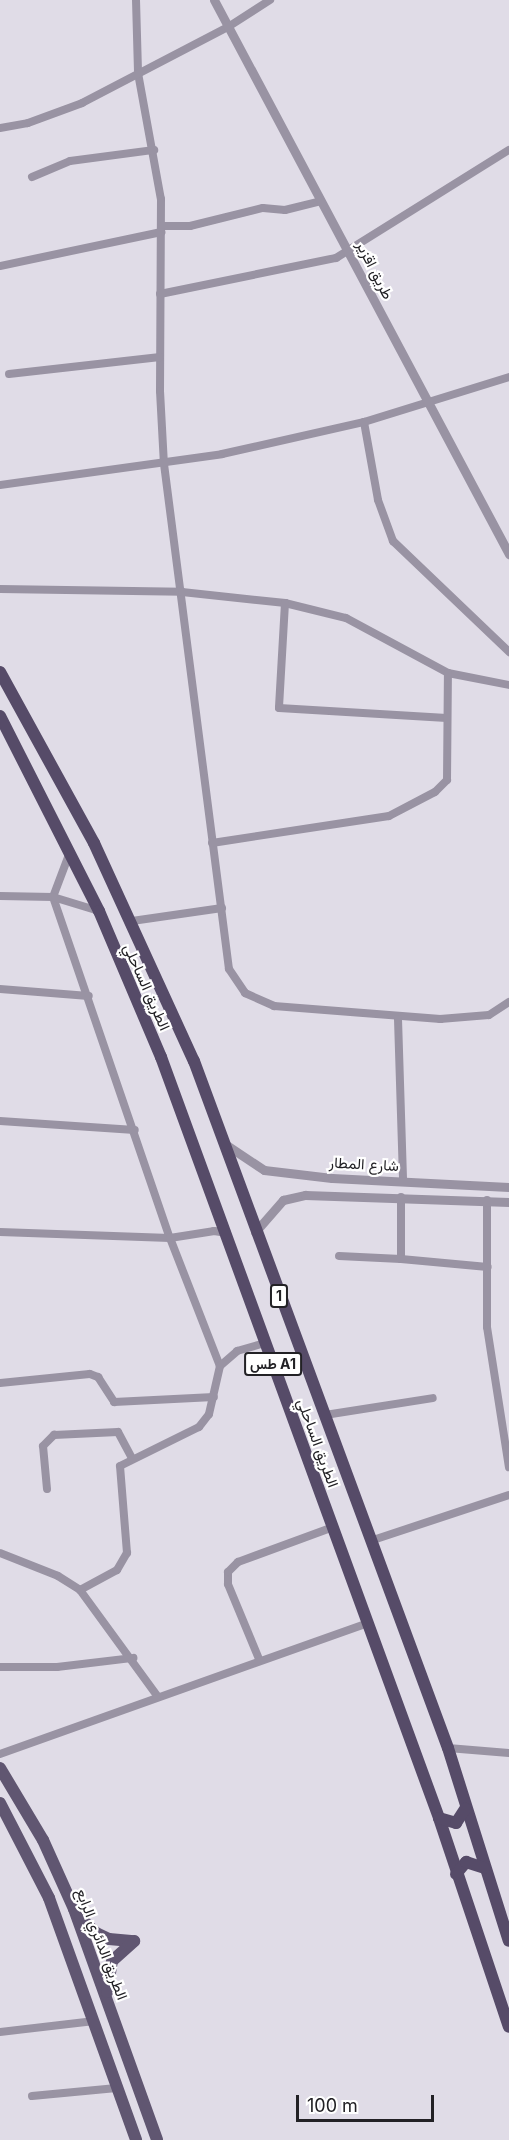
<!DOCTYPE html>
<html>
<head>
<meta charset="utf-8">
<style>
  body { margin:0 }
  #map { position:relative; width:509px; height:2140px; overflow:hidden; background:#e0dce7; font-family:Inter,Vazirmatn,sans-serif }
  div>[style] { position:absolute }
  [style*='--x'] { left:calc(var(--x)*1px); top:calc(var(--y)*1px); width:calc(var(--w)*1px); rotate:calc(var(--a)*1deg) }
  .minor>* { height:8px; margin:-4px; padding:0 4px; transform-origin:4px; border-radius:4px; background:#9993a3 }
  .tertiary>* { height:9px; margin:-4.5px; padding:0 4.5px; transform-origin:4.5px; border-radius:4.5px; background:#9993a3 }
  .primary>* { height:12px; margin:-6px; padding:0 6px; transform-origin:6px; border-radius:6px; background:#605671 }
  .trunk>* { height:12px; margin:-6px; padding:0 6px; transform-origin:6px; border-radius:6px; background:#564b68 }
  span { translate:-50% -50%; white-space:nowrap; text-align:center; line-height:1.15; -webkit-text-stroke:4.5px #fff; paint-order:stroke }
  .shield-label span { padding:2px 4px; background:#fff; border:2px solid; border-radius:4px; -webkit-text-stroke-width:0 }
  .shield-label { font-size:14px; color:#222125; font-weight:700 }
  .street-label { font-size:15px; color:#222125 }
  .scale { position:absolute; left:296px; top:2095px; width:138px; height:27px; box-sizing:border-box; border:3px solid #222125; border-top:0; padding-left:8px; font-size:18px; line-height:21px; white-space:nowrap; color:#222125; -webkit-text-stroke:4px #fff; paint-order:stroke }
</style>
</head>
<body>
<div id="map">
  <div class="minor">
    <i style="--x:136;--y:0;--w:73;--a:88.4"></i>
    <i style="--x:138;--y:73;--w:128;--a:79.7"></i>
    <i style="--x:161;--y:199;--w:192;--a:90.3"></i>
    <i style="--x:160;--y:391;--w:73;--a:86.9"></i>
    <i style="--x:164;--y:464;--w:509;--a:82.67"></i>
    <i style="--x:229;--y:969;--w:29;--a:56"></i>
    <i style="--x:245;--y:993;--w:32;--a:24"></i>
    <i style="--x:274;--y:1006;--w:167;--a:4.5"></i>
    <i style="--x:440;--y:1019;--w:49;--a:-4.7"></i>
    <i style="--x:489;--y:1015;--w:24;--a:-33"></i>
    <i style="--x:0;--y:128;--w:28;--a:-10"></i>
    <i style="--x:28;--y:123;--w:58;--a:-20.3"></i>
    <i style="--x:82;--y:103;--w:165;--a:-27.5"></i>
    <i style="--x:228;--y:27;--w:50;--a:-32.7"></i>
    <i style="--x:32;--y:177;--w:41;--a:-22.8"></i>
    <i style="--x:70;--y:161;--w:85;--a:-7.5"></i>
    <i style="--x:161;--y:226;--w:29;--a:0"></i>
    <i style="--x:190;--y:226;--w:75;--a:-13.9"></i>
    <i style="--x:263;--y:208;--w:22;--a:5"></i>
    <i style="--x:285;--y:210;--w:37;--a:-14"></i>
    <i style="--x:0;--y:266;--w:165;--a:-11.9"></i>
    <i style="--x:160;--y:294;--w:180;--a:-11.6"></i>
    <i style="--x:336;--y:258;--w:204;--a:-32"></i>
    <i style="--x:9;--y:374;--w:152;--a:-6.4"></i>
    <i style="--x:364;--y:422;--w:79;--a:79.8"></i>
    <i style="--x:378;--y:500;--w:44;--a:69.9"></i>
    <i style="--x:393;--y:541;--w:161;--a:43.7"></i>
    <i style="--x:0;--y:485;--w:224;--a:-7.9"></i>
    <i style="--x:222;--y:454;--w:146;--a:-12.7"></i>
    <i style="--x:364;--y:422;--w:152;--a:-17.2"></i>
    <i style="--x:0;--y:589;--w:182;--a:0.9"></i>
    <i style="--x:182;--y:592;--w:104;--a:6.1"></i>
    <i style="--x:285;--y:603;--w:63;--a:13.8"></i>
    <i style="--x:346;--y:618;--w:116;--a:28.3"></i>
    <i style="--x:448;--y:673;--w:62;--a:11.1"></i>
    <i style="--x:285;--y:603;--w:105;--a:93.3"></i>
    <i style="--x:279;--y:708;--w:168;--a:3.4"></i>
    <i style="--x:212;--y:843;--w:179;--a:-8.7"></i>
    <i style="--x:389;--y:816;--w:52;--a:-27.6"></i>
    <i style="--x:435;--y:792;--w:17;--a:-45"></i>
    <i style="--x:447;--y:780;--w:107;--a:-89.5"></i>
    <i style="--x:70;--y:852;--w:48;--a:110.7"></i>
    <i style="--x:53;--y:897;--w:361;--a:71.1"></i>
    <i style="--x:170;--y:1238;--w:137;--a:68.7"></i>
    <i style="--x:0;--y:896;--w:53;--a:1.1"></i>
    <i style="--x:53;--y:897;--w:48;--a:16.9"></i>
    <i style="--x:132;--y:921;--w:91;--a:-8.2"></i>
    <i style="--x:0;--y:989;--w:89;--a:4.5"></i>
    <i style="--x:398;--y:1019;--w:162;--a:88.2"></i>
    <i style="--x:0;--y:1121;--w:135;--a:3.8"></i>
    <i style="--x:401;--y:1197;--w:62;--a:90"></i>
    <i style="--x:401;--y:1259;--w:87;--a:5.3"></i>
    <i style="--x:487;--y:1200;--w:127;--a:90"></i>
    <i style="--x:487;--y:1327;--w:142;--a:81.1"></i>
    <i style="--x:0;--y:1232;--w:170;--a:2"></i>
    <i style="--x:170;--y:1238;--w:45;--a:-9"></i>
    <i style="--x:214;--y:1231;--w:13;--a:9"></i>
    <i style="--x:339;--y:1256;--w:62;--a:2.8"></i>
    <i style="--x:0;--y:1383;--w:90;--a:-5.7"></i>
    <i style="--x:90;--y:1374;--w:9;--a:21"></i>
    <i style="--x:98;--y:1377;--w:30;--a:57"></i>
    <i style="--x:114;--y:1402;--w:100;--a:-2.9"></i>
    <i style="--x:325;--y:1415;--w:109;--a:-8.9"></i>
    <i style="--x:47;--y:1489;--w:43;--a:-95.3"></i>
    <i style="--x:43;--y:1446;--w:16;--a:-45"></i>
    <i style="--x:54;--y:1435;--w:64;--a:-2.7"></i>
    <i style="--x:118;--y:1432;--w:30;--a:62"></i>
    <i style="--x:370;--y:1541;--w:146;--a:-18.3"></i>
    <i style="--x:0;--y:1553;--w:62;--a:21.6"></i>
    <i style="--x:58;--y:1576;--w:26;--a:32"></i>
    <i style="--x:80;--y:1590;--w:132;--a:53.9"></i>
    <i style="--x:80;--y:1590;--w:42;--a:-28.4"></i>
    <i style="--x:117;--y:1570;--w:20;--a:-60"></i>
    <i style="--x:127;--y:1553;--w:87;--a:-94.6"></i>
    <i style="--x:120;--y:1466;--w:88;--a:-26.3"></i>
    <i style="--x:199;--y:1427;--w:16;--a:-52"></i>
    <i style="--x:209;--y:1414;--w:49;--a:-77.1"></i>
    <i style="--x:220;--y:1366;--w:23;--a:-41"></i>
    <i style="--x:237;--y:1351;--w:29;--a:-16"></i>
    <i style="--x:259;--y:1659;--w:81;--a:-112.5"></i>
    <i style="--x:228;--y:1584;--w:12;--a:-90"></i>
    <i style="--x:228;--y:1572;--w:14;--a:-45"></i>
    <i style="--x:238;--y:1562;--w:101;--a:-20.2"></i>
    <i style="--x:0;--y:1667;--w:57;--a:0"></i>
    <i style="--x:57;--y:1667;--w:77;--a:-6.8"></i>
    <i style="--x:448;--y:1748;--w:61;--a:4.7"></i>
    <i style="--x:0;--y:1754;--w:390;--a:-19.6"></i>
    <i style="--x:0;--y:2032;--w:95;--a:-6.7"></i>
    <i style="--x:32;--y:2096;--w:85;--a:-5.4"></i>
  </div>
  <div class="tertiary">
    <i style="--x:214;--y:0;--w:628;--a:61.97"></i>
    <i style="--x:225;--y:1144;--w:47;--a:33.7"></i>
    <i style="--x:264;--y:1170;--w:68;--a:6.7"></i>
    <i style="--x:332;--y:1178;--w:177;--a:2.9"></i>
    <i style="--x:255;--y:1232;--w:43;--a:-48.8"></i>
    <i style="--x:283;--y:1200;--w:23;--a:-13"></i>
    <i style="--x:305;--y:1195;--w:204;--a:2"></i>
  </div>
  <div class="primary">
    <i style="--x:0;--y:1768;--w:84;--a:59.2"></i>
    <i style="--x:43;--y:1840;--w:76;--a:65.8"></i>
    <i style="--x:74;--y:1909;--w:245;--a:70.2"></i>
    <i style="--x:0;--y:1803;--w:107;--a:62.7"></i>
    <i style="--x:49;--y:1898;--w:257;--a:70.2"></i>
    <i style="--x:80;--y:1918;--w:22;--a:43"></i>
    <i style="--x:96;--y:1933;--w:14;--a:25"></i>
    <i style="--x:109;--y:1939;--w:25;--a:5"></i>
    <i style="--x:107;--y:1992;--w:31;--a:-81"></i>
    <i style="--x:112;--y:1961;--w:30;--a:-42"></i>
  </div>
  <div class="trunk">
    <i style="--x:0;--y:672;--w:195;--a:61.2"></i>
    <i style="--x:94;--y:843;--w:240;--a:65.4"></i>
    <i style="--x:194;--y:1061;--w:732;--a:69.71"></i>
    <i style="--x:448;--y:1748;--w:202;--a:72.5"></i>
    <i style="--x:0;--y:716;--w:219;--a:63.1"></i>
    <i style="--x:99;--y:911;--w:159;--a:67"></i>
    <i style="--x:161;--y:1057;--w:810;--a:69.93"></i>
    <i style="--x:439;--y:1818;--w:220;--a:71.5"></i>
    <i style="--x:439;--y:1818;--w:18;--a:16"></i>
    <i style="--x:456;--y:1823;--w:17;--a:-57"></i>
    <i style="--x:456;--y:1874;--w:16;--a:-50"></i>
    <i style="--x:466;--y:1862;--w:19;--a:18"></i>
  </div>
  <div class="shield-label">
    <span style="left:279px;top:1296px">1</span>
    <span style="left:273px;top:1364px">طس A1</span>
  </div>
  <div class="street-label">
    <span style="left:375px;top:270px;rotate:63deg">طريق اقزير</span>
    <span style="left:147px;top:987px;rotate:66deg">الطريق الساحلي</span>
    <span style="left:364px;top:1164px;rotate:3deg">شارع المطار</span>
    <span style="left:318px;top:1443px;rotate:70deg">الطريق الساحلي</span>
    <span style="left:102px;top:1944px;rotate:69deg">الطريق الدائري الرابع</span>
  </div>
  <div class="scale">100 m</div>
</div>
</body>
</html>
